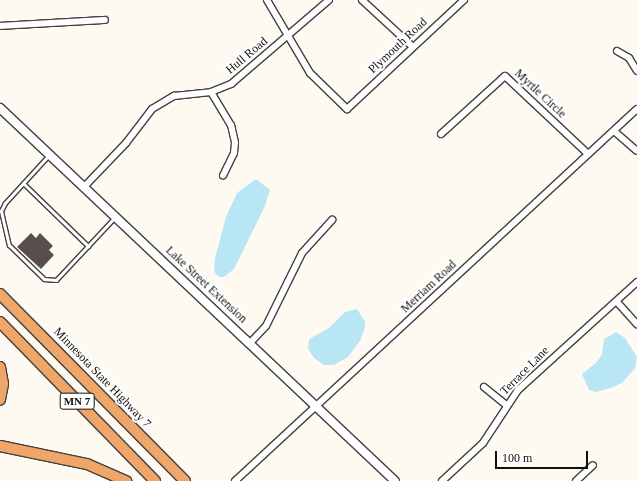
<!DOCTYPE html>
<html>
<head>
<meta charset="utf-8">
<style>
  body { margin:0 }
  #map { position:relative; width:637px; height:481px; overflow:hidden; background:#fefaf2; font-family:Georgia,serif }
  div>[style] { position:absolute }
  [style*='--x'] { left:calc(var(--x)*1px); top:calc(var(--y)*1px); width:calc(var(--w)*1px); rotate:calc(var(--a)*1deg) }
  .water>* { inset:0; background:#b9e6f4 }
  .building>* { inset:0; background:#584f4c }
  .roads { filter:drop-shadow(1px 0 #424242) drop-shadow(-1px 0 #424242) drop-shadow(0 1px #424242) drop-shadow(0 -1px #424242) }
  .service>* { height:3px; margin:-1.5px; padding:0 1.5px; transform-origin:1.5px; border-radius:1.5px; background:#fff }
  .minor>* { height:6px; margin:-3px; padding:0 3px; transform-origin:3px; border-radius:3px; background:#fff }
  .tertiary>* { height:8px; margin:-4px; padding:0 4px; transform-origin:4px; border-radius:4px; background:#fff }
  .trunk>* { height:10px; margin:-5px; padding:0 5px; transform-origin:5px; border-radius:5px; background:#f0a668 }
  span { translate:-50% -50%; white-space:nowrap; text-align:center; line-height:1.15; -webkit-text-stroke:4px #fff; paint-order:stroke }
  .shield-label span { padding:1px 3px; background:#fff; border:1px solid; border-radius:3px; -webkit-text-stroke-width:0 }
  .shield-label { font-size:11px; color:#0f0f0f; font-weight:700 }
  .street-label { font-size:12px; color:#0f0f0f }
  .scale { position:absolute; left:495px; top:451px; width:93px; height:18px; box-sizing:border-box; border:2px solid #0f0f0f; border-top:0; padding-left:5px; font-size:12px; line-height:14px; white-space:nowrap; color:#0f0f0f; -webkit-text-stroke:3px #fff; paint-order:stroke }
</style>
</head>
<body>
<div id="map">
  <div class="water">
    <i style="clip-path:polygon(256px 179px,270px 190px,265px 206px,234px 269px,224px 277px,220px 277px,214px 272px,215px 258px,226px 217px,237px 193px)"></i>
    <i style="clip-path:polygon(357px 309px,365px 322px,365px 327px,360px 341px,348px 357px,334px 365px,324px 365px,314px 358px,308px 349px,309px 339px,329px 328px,345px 312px)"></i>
    <i style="clip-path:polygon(616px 332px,625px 338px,637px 357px,635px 368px,623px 382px,614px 387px,596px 392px,589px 390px,582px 374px,597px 362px,602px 354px,604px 339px)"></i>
  </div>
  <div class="building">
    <i style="clip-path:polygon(31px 233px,36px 238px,40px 233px,53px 246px,49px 250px,54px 255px,41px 269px,17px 247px)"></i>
  </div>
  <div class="roads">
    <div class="service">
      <i style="--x:48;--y:156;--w:64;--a:132.5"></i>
      <i style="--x:5;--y:203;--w:9;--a:117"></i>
      <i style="--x:1;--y:211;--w:35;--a:77"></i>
      <i style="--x:9;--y:245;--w:49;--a:44.2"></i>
      <i style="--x:44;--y:279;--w:12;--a:5"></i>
      <i style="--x:56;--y:280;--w:86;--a:-46.9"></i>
      <i style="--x:23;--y:183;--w:91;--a:44.1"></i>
    </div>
    <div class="minor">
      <i style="--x:267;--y:0;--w:85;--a:59.5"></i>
      <i style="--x:310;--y:73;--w:52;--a:44.2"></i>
      <i style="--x:347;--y:109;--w:160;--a:-43"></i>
      <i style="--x:362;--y:0;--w:69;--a:42.7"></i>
      <i style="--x:0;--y:26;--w:105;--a:-3.3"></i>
      <i style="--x:617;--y:51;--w:14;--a:30"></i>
      <i style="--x:629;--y:58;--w:15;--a:58"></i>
      <i style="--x:211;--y:92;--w:39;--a:59"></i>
      <i style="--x:231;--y:125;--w:18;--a:77"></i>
      <i style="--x:235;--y:143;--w:10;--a:96"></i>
      <i style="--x:234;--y:153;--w:25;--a:116"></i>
      <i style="--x:614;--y:131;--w:30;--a:41"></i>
      <i style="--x:441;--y:134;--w:86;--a:-42.2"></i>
      <i style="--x:505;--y:76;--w:114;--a:43.2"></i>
      <i style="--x:84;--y:187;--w:61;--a:-46.3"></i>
      <i style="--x:126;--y:143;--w:43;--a:-52.6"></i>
      <i style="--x:152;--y:109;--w:26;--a:-31"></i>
      <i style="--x:174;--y:96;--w:37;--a:-6"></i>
      <i style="--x:211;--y:92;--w:22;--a:-22"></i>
      <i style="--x:231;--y:84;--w:129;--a:-40.6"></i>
      <i style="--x:617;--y:302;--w:30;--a:48"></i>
      <i style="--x:250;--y:343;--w:23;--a:-47"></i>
      <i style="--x:266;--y:326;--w:81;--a:-63.7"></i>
      <i style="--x:302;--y:253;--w:45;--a:-47.7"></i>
      <i style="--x:484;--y:387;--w:28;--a:39"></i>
      <i style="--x:235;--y:481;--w:548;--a:-42.78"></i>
      <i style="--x:442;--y:481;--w:56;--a:-42.8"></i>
      <i style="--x:483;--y:443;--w:64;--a:-56.6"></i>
      <i style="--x:518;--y:390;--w:161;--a:-42.2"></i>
      <i style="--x:576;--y:481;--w:23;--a:-43"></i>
    </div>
    <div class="tertiary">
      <i style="--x:0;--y:108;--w:543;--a:43.36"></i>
    </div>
    <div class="trunk">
      <i style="--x:0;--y:294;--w:263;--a:45.3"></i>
      <i style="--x:0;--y:322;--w:222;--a:45.7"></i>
      <i style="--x:0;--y:367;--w:17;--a:80"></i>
      <i style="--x:3;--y:384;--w:16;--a:101"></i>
      <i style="--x:0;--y:446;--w:89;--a:11.7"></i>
      <i style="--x:87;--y:464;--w:43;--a:23.6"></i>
    </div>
  </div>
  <div class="shield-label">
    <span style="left:77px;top:401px">MN 7</span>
  </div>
  <div class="street-label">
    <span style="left:398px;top:46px;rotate:-43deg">Plymouth Road</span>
    <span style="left:247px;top:56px;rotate:-40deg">Hull Road</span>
    <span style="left:540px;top:94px;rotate:43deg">Myrtle Circle</span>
    <span style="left:206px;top:285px;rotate:43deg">Lake Street Extension</span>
    <span style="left:429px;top:287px;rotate:-43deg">Merriam Road</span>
    <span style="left:525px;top:371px;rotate:-45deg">Terrace Lane</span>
    <span style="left:102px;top:378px;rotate:46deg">Minnesota State Highway 7</span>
  </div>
  <div class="scale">100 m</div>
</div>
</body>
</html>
